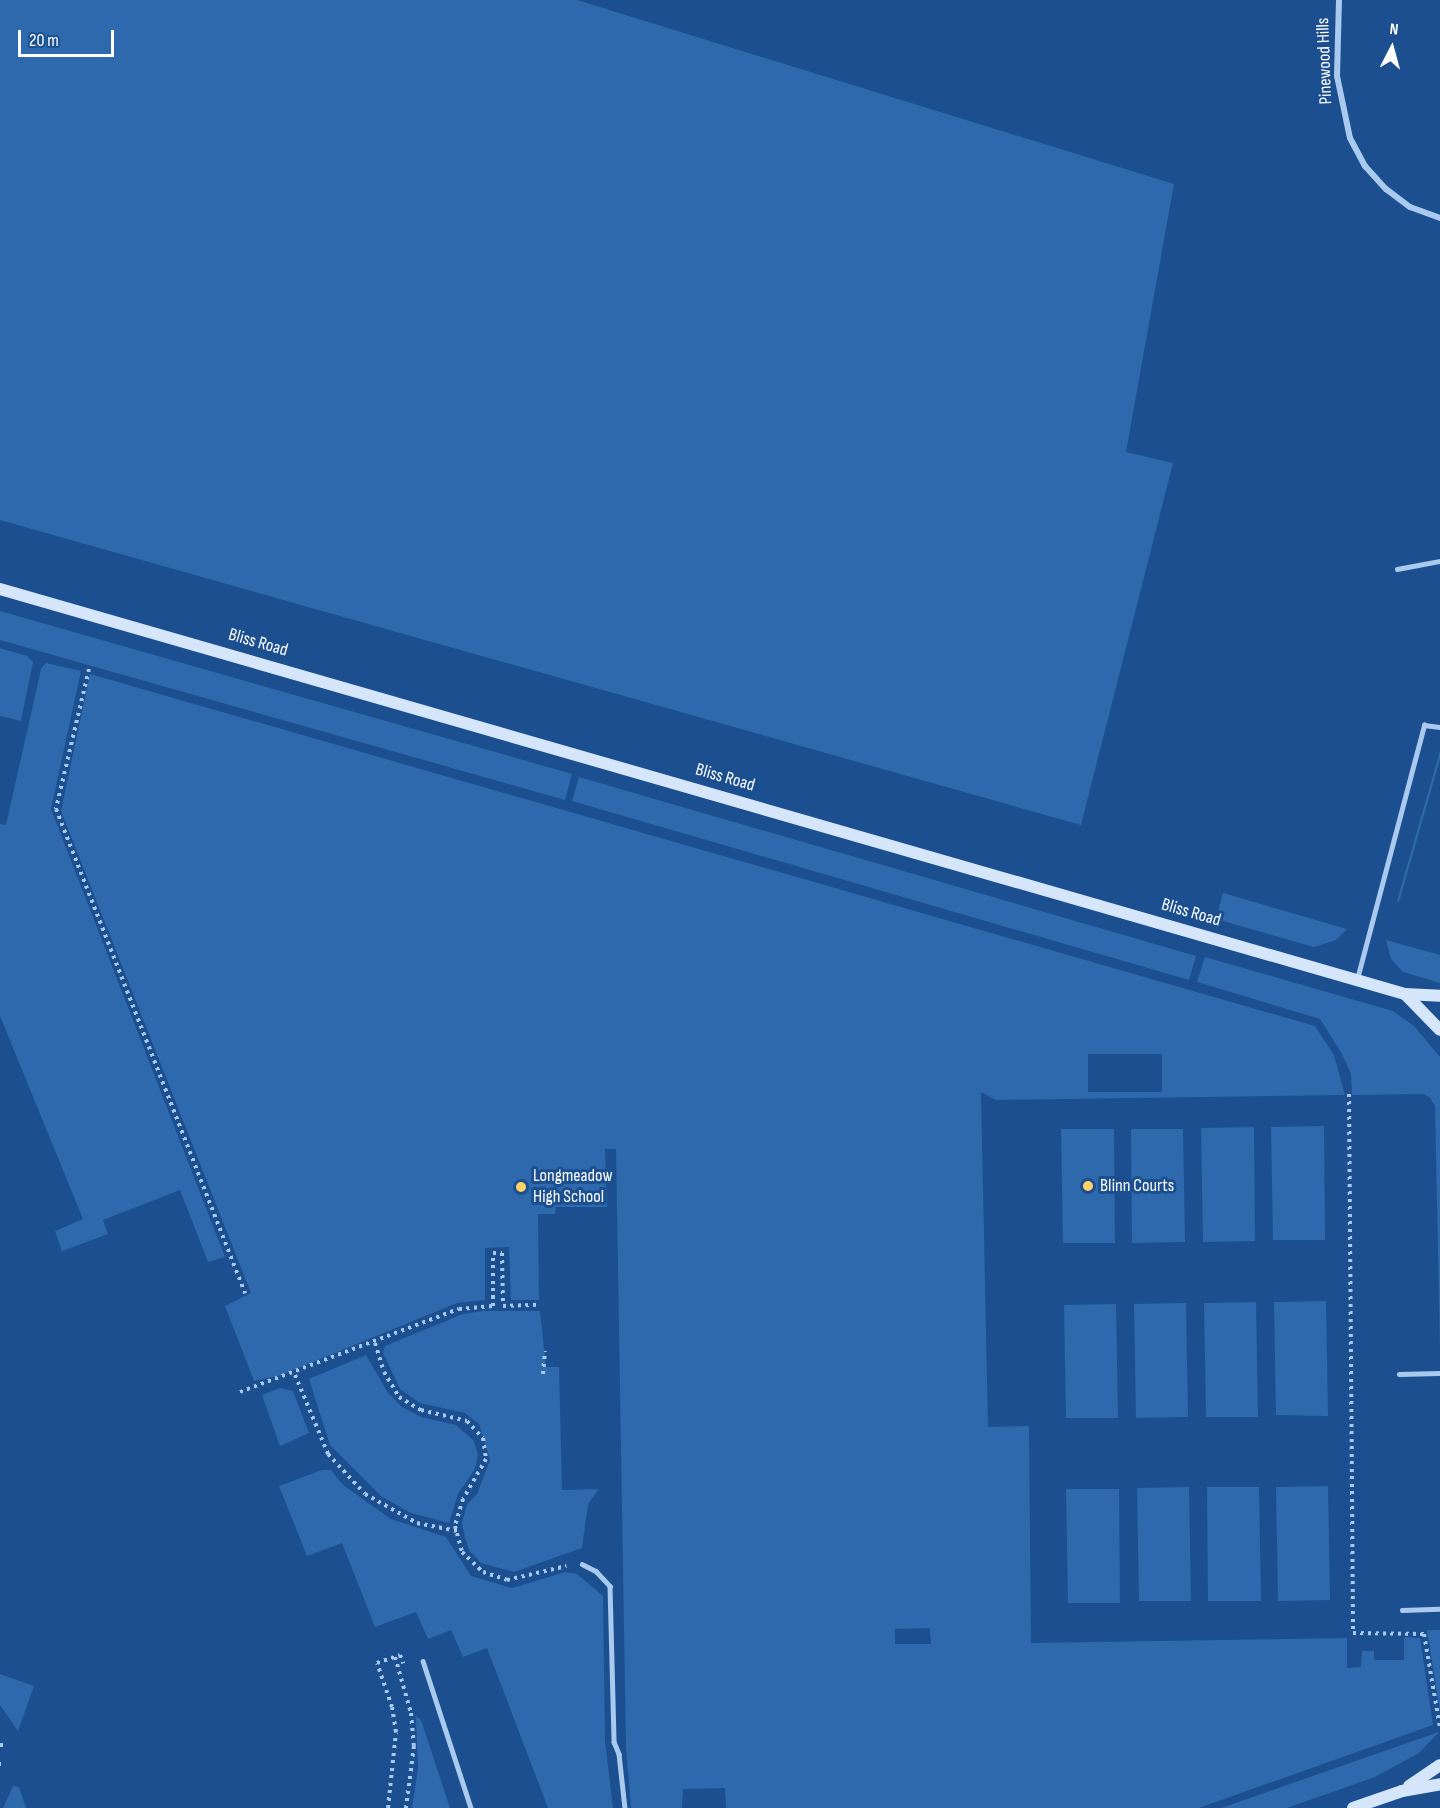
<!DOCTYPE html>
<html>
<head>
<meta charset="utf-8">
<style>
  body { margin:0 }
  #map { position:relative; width:1440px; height:1808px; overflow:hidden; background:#1b4f8f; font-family:"Sofia Sans Condensed",sans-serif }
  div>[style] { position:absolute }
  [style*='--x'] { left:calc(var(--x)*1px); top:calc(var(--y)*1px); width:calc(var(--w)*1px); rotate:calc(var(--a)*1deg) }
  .green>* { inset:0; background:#2e69ad }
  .path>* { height:4px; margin-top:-2px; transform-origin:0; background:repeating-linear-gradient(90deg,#a9c9ee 0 3px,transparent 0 7.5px) }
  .lane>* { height:4.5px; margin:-2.25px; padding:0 2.25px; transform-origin:2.25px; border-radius:2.25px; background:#a9c9ee }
  .street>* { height:6px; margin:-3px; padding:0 3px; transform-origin:3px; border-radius:3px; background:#a9c9ee }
  .secondary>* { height:12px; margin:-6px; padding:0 6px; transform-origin:6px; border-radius:6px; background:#d6e6fa }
  .dots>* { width:16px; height:16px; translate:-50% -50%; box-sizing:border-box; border:3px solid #1b4f8f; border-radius:50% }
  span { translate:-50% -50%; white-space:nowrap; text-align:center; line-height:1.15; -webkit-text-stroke:6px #1b4f8f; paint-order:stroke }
  .street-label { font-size:18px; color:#fff }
  .poi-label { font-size:18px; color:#fff }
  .left { translate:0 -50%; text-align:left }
  .north { position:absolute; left:1362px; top:18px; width:60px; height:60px; -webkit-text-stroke:4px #1b4f8f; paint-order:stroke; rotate:6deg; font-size:16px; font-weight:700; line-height:24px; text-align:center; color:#fff }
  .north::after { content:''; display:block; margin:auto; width:21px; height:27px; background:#fff; clip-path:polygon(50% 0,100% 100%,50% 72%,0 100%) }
  .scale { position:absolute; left:18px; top:30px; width:96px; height:27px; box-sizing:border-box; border:3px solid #fff; border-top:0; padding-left:8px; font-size:18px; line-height:21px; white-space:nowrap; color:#fff; -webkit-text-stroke:4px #1b4f8f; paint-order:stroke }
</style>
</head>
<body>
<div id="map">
  <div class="green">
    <i style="clip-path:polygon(0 0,577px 0,1174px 184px,1126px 452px,1173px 463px,1081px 825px,0 520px)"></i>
    <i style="clip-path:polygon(0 611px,572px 774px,565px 800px,0 640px)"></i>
    <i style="clip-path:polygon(0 648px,27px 656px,33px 662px,21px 721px,0 716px)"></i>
    <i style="clip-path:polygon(46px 663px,81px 671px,51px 809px,225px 1257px,208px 1262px,180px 1190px,103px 1220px,108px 1234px,62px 1251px,55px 1231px,83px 1219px,0 1016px,0 824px,6px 825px,41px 669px)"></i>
    <i style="clip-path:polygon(evenodd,90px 674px,1315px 1026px,1334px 1055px,1345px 1095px,996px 1100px,981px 1092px,988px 1427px,1029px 1426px,1031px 1643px,1347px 1638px,1347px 1668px,1361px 1667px,1362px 1651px,1374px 1651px,1374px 1660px,1404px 1660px,1404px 1637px,1420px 1638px,1433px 1725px,1199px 1808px,726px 1808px,725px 1788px,683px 1789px,682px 1808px,631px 1808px,626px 1748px,616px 1149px,605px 1149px,607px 1207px,556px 1207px,555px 1214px,538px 1214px,539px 1300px,511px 1300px,509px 1247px,485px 1248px,485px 1300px,457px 1303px,281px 1375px,254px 1381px,225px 1306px,251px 1293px,61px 811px,90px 674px,1088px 1054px,1162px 1054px,1162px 1092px,1088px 1092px,1088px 1054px,90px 674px,930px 1628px,931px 1644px,895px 1644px,895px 1629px,930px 1628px)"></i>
    <i style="clip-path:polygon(1440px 751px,1440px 759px,1399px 902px,1397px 901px)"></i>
    <i style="clip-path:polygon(579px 777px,1196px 956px,1189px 980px,572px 801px)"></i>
    <i style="clip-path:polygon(1223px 893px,1347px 929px,1336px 940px,1314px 947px,1216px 919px)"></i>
    <i style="clip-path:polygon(1386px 940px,1440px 955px,1440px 983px,1403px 972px,1391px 959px)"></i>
    <i style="clip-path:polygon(1205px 957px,1393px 1011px,1414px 1026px,1440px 1057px,1440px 1349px,1435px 1106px,1430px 1098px,1424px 1094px,1352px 1095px,1351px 1074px,1342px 1054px,1320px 1019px,1197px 982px)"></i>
    <i style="clip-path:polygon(1324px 1126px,1325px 1240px,1273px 1240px,1271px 1127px)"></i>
    <i style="clip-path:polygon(1254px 1127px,1255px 1241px,1203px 1242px,1201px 1128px)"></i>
    <i style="clip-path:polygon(1061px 1129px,1114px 1129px,1115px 1243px,1063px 1243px)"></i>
    <i style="clip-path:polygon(1131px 1129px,1183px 1129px,1185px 1242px,1132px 1243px)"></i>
    <i style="clip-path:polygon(1326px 1301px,1328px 1416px,1276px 1415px,1274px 1302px)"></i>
    <i style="clip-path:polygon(1256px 1302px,1258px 1417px,1206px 1417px,1204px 1303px)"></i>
    <i style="clip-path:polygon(1186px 1303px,1188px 1417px,1136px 1418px,1134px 1304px)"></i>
    <i style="clip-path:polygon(1116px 1304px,1118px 1418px,1066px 1418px,1064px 1305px)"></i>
    <i style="clip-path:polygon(483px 1311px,540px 1311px,546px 1367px,559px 1367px,562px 1490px,599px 1489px,588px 1504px,582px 1548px,514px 1572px,481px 1563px,469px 1550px,465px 1538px,462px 1523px,467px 1504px,477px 1494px,490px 1460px,479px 1424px,465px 1413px,420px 1403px,400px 1389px,383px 1353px,385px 1346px,463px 1314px)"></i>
    <i style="clip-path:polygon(366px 1355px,388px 1393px,402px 1407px,421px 1417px,456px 1425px,474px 1441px,478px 1455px,475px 1469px,458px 1494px,449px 1523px,411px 1513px,381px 1496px,330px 1445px,309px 1379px)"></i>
    <i style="clip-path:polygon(280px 1388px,293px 1391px,309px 1433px,280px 1446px,262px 1395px)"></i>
    <i style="clip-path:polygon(322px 1470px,331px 1470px,343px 1485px,391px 1519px,446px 1537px,471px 1576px,512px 1588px,565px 1572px,577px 1574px,603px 1596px,605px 1741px,613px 1808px,548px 1808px,487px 1648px,463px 1657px,451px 1630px,428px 1639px,416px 1612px,375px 1627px,342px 1543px,307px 1556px,279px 1486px)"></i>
    <i style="clip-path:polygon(1328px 1486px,1330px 1600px,1278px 1601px,1276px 1487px)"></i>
    <i style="clip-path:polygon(1189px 1487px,1191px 1601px,1139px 1601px,1137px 1488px)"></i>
    <i style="clip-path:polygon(1207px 1487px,1259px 1487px,1261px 1601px,1208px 1601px)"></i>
    <i style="clip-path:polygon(1066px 1489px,1119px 1489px,1120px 1603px,1068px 1603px)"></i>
    <i style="clip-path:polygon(1427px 1630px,1440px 1630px,1440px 1712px)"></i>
    <i style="clip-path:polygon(0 1674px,34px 1686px,18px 1731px,0 1705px)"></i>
    <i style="clip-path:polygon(416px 1716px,421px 1720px,450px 1808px,412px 1808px,418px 1768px)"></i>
    <i style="clip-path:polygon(1439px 1732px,1419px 1753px,1375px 1777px,1287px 1808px,1221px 1808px)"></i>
    <i style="clip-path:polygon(13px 1786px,19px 1787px,26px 1808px,3px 1808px)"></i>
  </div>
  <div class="path">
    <i style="--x:89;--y:669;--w:144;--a:103.3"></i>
    <i style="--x:56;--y:809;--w:520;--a:68.67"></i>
    <i style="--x:1349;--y:1094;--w:539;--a:89.57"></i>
    <i style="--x:1353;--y:1633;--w:71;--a:0.8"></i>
    <i style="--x:1424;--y:1634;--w:95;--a:80.3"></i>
    <i style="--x:375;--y:1343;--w:30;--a:73"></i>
    <i style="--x:384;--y:1372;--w:29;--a:59"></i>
    <i style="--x:399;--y:1397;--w:26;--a:31"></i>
    <i style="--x:421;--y:1410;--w:47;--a:13.4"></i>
    <i style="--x:467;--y:1421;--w:23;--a:47"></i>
    <i style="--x:483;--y:1438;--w:21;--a:82"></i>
    <i style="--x:486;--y:1459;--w:46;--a:119.9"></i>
    <i style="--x:463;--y:1499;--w:28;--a:107"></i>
    <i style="--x:455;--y:1526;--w:27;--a:75"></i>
    <i style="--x:462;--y:1552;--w:29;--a:44"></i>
    <i style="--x:483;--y:1572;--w:25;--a:18"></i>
    <i style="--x:507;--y:1580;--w:61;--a:-13.3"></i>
    <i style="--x:543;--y:1374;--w:23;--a:-85"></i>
    <i style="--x:295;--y:1375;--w:86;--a:67.3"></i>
    <i style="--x:328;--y:1454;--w:54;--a:47.2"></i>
    <i style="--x:365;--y:1494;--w:60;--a:29.1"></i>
    <i style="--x:417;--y:1523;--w:41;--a:11.3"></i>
    <i style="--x:240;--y:1392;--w:234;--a:-20.8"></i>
    <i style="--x:459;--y:1309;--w:34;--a:-5"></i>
    <i style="--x:493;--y:1306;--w:53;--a:-90"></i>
    <i style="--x:493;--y:1253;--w:9;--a:0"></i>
    <i style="--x:502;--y:1253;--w:53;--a:88.9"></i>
    <i style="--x:503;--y:1306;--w:36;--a:-2"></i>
    <i style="--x:395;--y:1657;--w:58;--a:74.1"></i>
    <i style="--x:411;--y:1713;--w:33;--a:85"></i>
    <i style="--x:414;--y:1746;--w:63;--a:97.4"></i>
    <i style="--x:0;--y:1745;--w:3;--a:0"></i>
    <i style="--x:0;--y:1764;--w:1;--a:0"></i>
    <i style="--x:388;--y:1808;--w:76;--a:-84"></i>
    <i style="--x:396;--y:1732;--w:25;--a:-99"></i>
    <i style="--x:392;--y:1707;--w:46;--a:-108.8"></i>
    <i style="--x:377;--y:1663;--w:24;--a:-19"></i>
    <i style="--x:400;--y:1655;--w:9;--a:69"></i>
  </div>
  <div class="lane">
    <i style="--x:1397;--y:569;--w:44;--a:-10.5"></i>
    <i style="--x:1357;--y:979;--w:263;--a:-75.2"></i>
    <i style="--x:1424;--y:725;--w:16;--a:7"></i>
    <i style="--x:1399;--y:1374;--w:41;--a:-1.4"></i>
    <i style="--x:582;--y:1564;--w:16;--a:27"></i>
    <i style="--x:596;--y:1571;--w:21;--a:47"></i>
    <i style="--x:610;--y:1586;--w:156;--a:88.5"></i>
    <i style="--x:614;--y:1742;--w:13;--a:67"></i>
    <i style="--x:619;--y:1754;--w:54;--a:83.7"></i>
    <i style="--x:1402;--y:1610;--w:38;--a:-2"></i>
    <i style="--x:423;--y:1661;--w:155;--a:71.9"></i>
  </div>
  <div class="street">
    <i style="--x:1339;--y:0;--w:76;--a:91.5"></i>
    <i style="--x:1337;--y:76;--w:63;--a:78.2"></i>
    <i style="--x:1350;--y:138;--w:32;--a:62"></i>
    <i style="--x:1365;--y:166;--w:31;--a:48"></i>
    <i style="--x:1386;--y:189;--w:30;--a:37"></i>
    <i style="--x:1410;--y:207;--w:32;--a:20"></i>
  </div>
  <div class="secondary">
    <i style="--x:0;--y:589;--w:1462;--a:16.08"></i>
    <i style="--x:1405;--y:994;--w:35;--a:3"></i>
    <i style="--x:1405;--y:994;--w:50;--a:45.8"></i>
    <i style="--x:1409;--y:1786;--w:37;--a:-34"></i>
    <i style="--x:1353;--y:1808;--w:52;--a:-19.1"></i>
    <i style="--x:1402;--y:1791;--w:39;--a:-10"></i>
  </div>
  <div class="dots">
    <i style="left:1088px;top:1186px;background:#ffd166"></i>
    <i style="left:521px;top:1187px;background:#ffd166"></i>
  </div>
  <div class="street-label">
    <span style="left:1325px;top:61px;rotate:-92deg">Pinewood Hills</span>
    <span style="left:258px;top:643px;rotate:16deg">Bliss Road</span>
    <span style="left:725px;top:778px;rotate:16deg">Bliss Road</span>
    <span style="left:1191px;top:913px;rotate:16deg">Bliss Road</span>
  </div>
  <div class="poi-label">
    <span class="left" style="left:533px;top:1187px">Longmeadow<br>High School</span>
    <span class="left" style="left:1100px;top:1186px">Blinn Courts</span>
  </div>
  <div class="north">N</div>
  <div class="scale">20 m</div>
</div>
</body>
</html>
